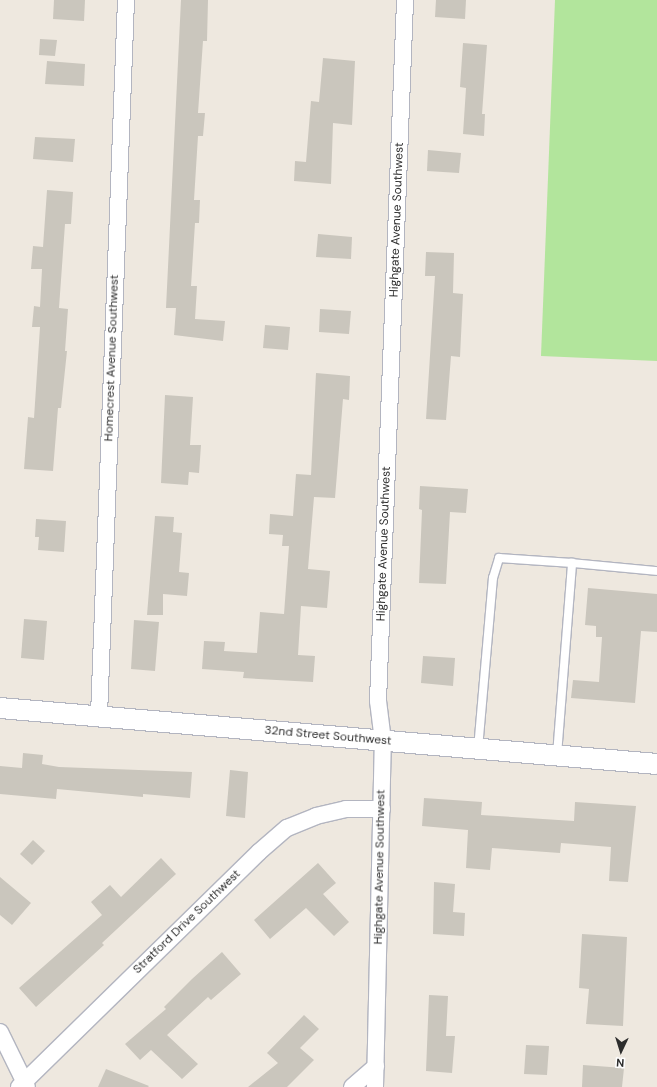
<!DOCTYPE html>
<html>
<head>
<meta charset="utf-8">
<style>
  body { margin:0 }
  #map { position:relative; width:657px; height:1087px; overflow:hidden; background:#eee8df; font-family:"DM Sans",sans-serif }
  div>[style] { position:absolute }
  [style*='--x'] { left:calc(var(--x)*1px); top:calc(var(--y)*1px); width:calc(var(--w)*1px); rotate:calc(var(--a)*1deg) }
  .green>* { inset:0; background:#b2e59c }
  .building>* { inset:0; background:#cac6bd }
  .roads { filter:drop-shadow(1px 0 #b3b5c0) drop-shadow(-1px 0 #b3b5c0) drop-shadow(0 1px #b3b5c0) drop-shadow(0 -1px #b3b5c0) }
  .service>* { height:8px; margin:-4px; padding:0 4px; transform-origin:4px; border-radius:4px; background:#fff }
  .minor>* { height:16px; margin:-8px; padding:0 8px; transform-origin:8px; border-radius:8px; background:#fff }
  .tertiary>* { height:20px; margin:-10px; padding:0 10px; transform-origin:10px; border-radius:10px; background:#fff }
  span { translate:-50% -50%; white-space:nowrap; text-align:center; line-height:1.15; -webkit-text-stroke:3px #fff; paint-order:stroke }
  .street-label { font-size:12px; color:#2d2d2d }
  .north { position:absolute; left:601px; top:1031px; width:40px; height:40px; -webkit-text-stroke:3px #fff; paint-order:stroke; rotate:184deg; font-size:11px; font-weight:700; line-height:16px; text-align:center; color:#2d2d2d }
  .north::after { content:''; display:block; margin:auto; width:14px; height:18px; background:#2d2d2d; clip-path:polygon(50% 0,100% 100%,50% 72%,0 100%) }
</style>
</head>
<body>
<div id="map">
  <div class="green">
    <i style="clip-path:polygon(555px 0,657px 0,657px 361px,541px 356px)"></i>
  </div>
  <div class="building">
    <i style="clip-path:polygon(54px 0,85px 0,84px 21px,53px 19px)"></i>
    <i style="clip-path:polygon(181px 0,208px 0,207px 41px,203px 41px,198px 113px,205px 113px,203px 136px,198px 136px,194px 200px,200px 200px,199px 223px,195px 223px,191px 286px,197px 286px,195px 319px,225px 321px,223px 341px,174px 335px,176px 308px,166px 308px)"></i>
    <i style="clip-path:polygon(436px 0,466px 0,465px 19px,435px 17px)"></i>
    <i style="clip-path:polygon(40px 39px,57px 40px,55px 56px,39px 55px)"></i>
    <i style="clip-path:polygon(463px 43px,487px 45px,482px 114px,485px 114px,484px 136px,463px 134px,466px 88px,460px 87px)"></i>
    <i style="clip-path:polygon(323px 58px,355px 61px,352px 125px,333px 123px,331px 184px,294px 181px,295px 161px,306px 162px,311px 101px,319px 102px)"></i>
    <i style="clip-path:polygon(47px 61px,85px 64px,84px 86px,45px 84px)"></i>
    <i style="clip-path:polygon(35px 137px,75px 139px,73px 162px,33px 159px)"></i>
    <i style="clip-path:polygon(428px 150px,461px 153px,459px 173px,427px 171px)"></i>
    <i style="clip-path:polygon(47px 190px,73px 192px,71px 224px,65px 224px,59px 308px,68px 309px,65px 351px,67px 351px,61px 408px,58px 408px,53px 471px,24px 469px,28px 417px,34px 418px,40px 327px,32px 327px,34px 306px,40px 307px,42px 269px,31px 269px,33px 246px,43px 247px)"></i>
    <i style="clip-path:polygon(318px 234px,352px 237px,351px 259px,316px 257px)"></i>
    <i style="clip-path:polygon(426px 252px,454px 253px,453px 293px,463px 294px,460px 357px,451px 356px,446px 420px,426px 419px,435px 276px,425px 276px)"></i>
    <i style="clip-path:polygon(320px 309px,351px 311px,349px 334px,319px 332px)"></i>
    <i style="clip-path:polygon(265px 325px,290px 327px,288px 350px,263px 348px)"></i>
    <i style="clip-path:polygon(316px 373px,350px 376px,349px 400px,343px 399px,335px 498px,314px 497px,308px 569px,330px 571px,327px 608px,301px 606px,298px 655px,315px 656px,313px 682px,243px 678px,244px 672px,202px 669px,204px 641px,225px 642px,224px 651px,257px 653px,260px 612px,284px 614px,289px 546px,282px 546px,283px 535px,269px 534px,270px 514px,293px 516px,296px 474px,311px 475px)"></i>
    <i style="clip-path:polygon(165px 395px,193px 397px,190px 445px,201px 445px,199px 473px,189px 472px,188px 485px,161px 483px)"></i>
    <i style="clip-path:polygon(420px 486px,468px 489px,466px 513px,450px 512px,446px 584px,419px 583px,422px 510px,419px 509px)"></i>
    <i style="clip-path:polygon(155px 516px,174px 517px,173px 532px,182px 533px,179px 572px,189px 573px,187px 596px,163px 594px,163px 615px,147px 615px)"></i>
    <i style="clip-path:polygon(36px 519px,66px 521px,64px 552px,38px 550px,39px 537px,35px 537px)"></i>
    <i style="clip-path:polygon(588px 588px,657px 594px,657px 632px,641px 631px,635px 703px,571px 698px,573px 680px,599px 682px,602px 637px,596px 637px,596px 626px,585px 625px)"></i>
    <i style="clip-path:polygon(24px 619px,47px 621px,44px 660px,21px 658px)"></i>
    <i style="clip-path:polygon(134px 620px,159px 622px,155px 671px,131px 669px)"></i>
    <i style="clip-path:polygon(423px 656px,455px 658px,453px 686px,421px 683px)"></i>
    <i style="clip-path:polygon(23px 753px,43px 755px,42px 764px,59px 767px,192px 772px,190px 798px,143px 794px,143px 797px,57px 789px,56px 799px,0 794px,0 766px,22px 768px)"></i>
    <i style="clip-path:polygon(230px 770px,248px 772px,245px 818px,226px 816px)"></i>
    <i style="clip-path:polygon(424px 798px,482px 802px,481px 815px,574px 821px,575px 802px,636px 806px,628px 882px,609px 881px,611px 847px,561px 843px,560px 853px,492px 848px,490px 870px,466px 868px,468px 830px,422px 826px)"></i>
    <i style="clip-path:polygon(33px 840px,45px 851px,32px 865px,20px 854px)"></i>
    <i style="clip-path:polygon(161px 858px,176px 874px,102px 943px,104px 945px,36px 1007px,19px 988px,102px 915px,91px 902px,110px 885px,121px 897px)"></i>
    <i style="clip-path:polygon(318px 863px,336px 883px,323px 894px,349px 922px,334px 936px,306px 908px,270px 939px,254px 920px)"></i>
    <i style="clip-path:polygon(0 877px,31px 903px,12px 925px,0 915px)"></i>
    <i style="clip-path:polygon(434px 882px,455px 884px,453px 912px,465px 913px,464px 936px,433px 934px)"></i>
    <i style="clip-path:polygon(582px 934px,627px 937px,623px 1026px,586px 1024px,589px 989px,579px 988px)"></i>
    <i style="clip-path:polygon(222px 952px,241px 974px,211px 1000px,208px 997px,167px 1035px,198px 1064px,182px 1079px,151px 1050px,140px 1060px,125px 1044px,166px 1009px,164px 1007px,192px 979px)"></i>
    <i style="clip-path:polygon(429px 995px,448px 996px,446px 1036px,455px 1036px,452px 1073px,426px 1071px)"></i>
    <i style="clip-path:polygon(304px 1015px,319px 1029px,300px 1048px,314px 1060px,287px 1087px,248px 1087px,278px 1063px,267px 1053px)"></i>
    <i style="clip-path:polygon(526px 1045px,549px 1046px,547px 1075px,524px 1074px)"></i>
    <i style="clip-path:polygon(583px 1065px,624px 1068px,622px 1087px,582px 1087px)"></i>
    <i style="clip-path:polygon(106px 1069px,149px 1086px,148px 1087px,98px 1087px)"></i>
  </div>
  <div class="roads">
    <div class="service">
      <i style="--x:478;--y:749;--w:172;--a:-85"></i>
      <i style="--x:493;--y:578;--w:21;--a:-73"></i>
      <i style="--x:499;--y:558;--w:73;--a:3.9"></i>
      <i style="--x:557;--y:755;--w:193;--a:-85.5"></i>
      <i style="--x:572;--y:563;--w:85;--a:5.4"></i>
    </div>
    <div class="minor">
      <i style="--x:99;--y:716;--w:717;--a:-87.84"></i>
      <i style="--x:0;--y:1032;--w:61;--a:63.9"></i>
      <i style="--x:19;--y:1087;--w:336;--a:-44.4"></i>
      <i style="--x:259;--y:852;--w:37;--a:-41"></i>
      <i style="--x:287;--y:828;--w:31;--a:-22"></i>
      <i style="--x:316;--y:816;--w:31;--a:-13"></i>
      <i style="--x:346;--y:809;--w:36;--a:0"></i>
      <i style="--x:352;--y:1087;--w:32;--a:-41"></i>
      <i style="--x:375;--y:1087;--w:346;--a:-88.7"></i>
      <i style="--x:383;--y:741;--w:40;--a:-97.1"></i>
      <i style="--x:378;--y:701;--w:702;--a:-87.79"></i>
    </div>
    <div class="tertiary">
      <i style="--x:0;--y:708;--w:659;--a:4.87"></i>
    </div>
  </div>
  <div class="street-label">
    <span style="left:397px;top:220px;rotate:-88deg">Highgate Avenue Southwest</span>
    <span style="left:112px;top:358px;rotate:-88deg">Homecrest Avenue Southwest</span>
    <span style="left:384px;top:544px;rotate:-88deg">Highgate Avenue Southwest</span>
    <span style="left:328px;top:736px;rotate:5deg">32nd Street Southwest</span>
    <span style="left:380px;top:867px;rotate:-89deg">Highgate Avenue Southwest</span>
    <span style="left:187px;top:922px;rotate:-44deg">Stratford Drive Southwest</span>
  </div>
  <div class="north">N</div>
</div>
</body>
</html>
